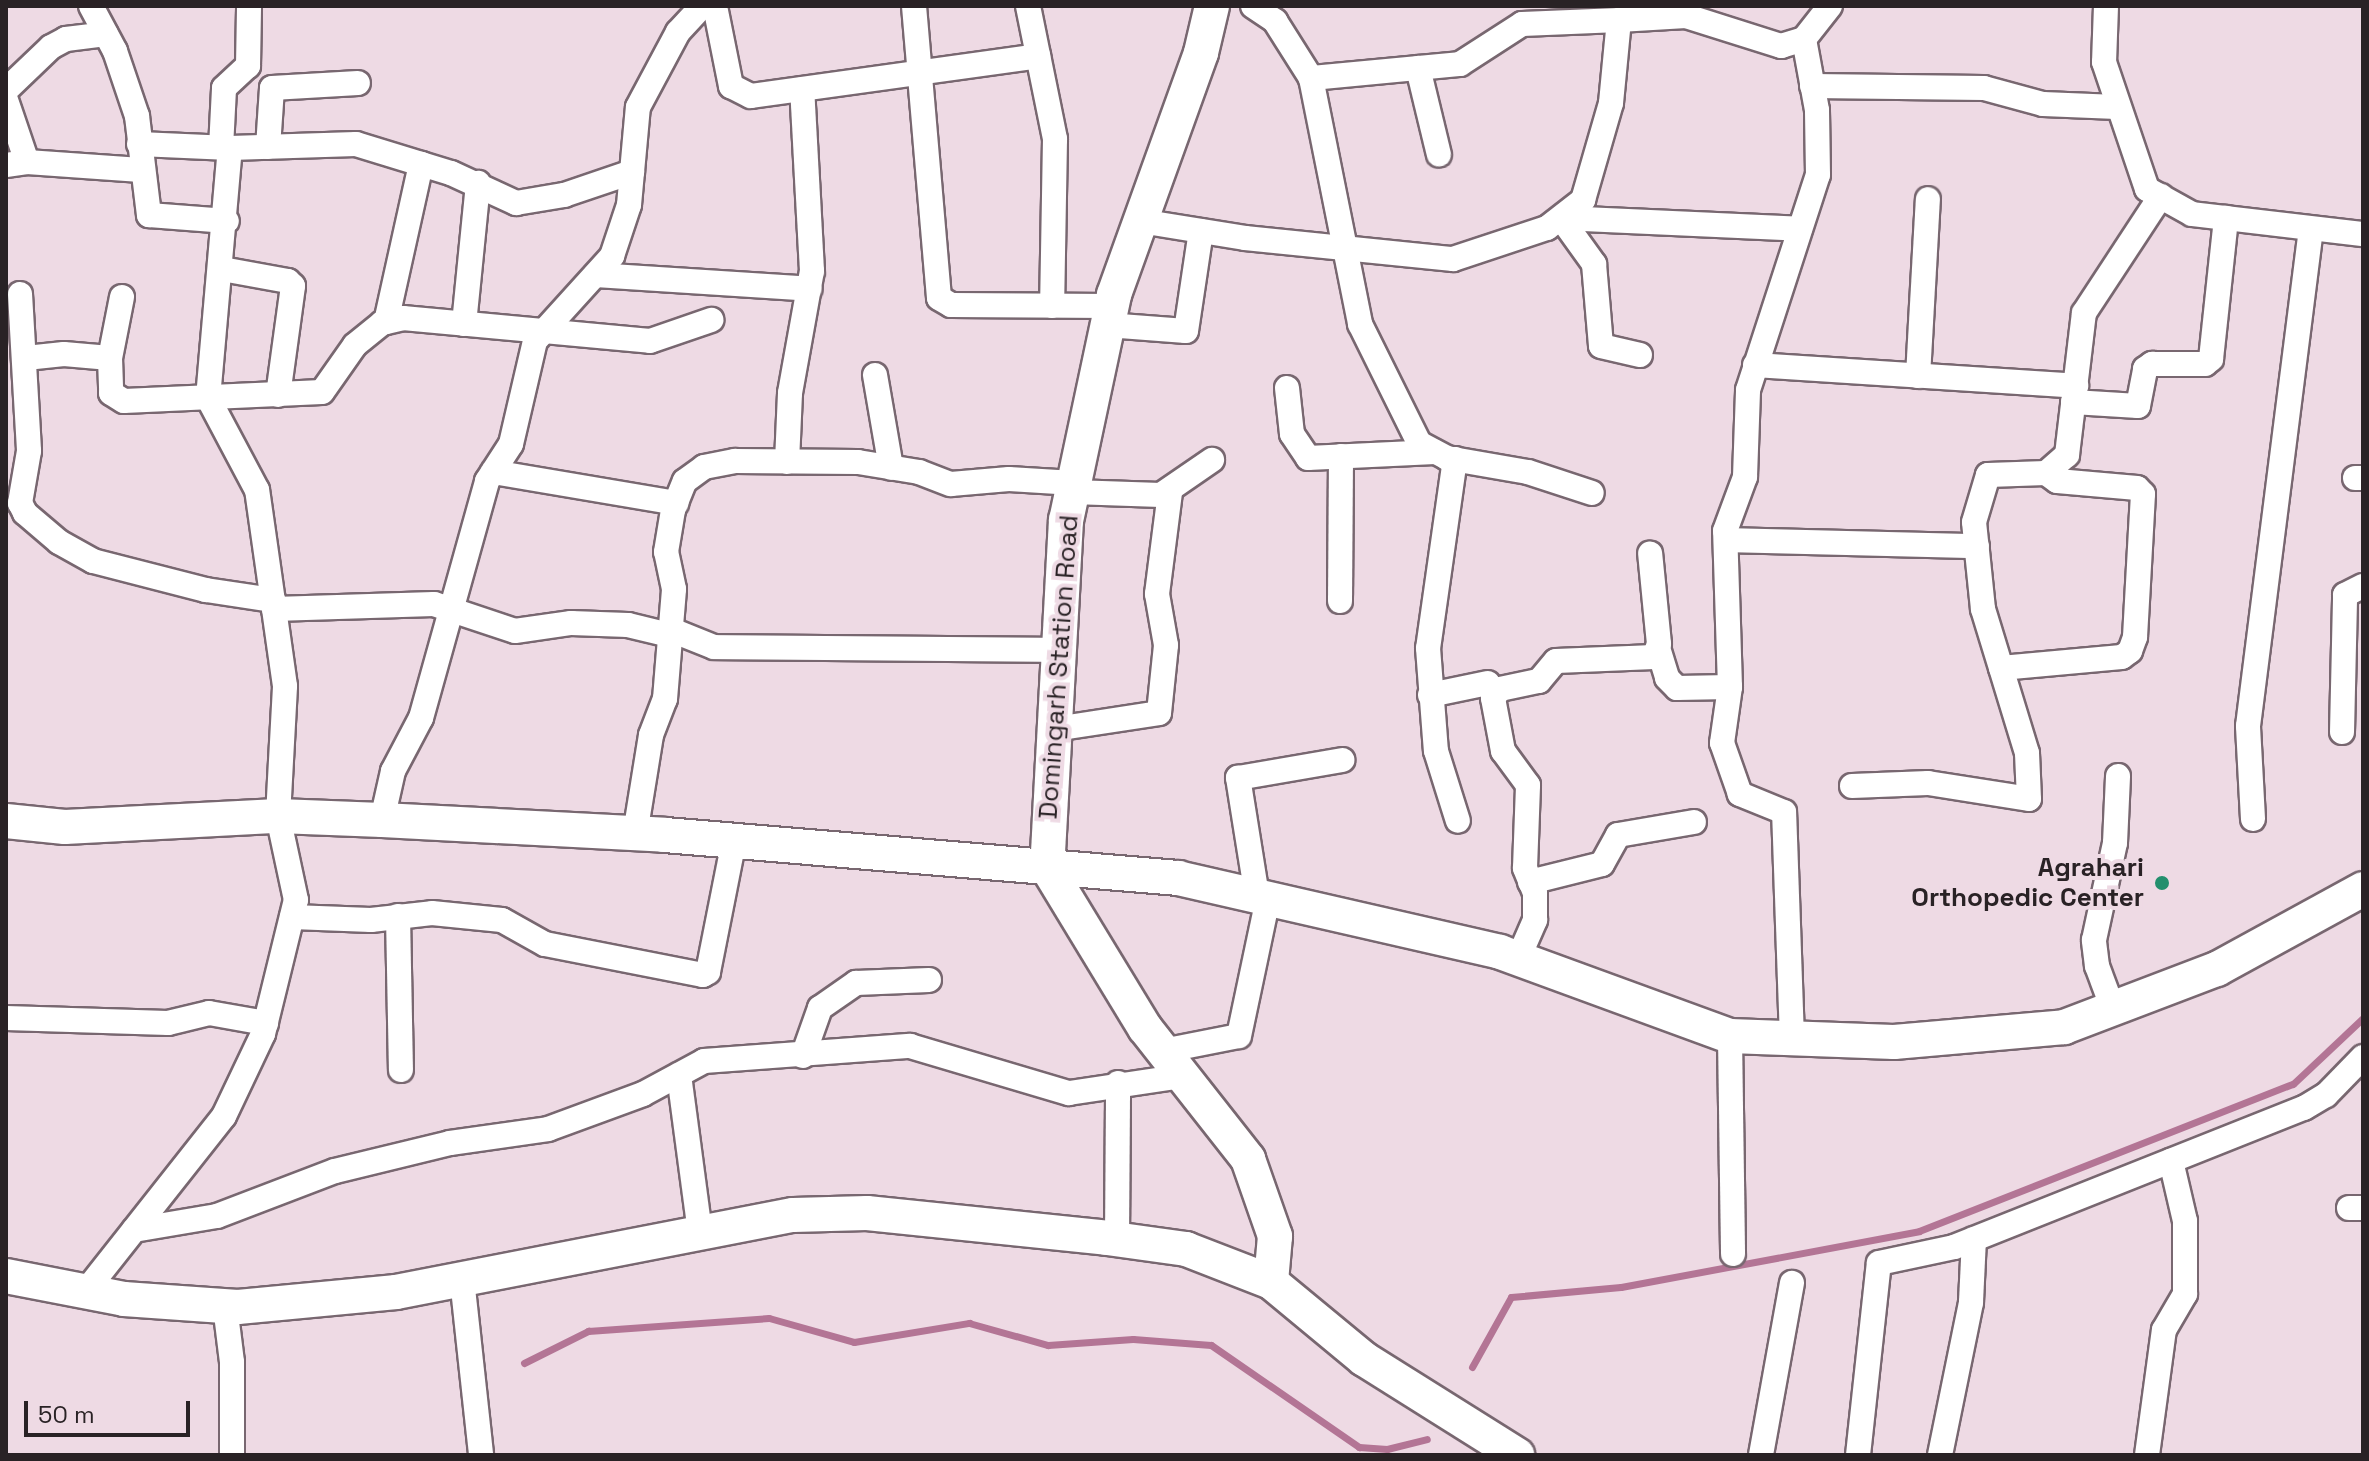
<!DOCTYPE html>
<html>
<head>
<meta charset="utf-8">
<style>
  body { margin:0 }
  #map { position:relative; width:2369px; height:1461px; overflow:hidden; background:#eedae4; font-family:"Space Grotesk",sans-serif }
  div>[style] { position:absolute }
  [style*='--x'] { left:calc(var(--x)*1px); top:calc(var(--y)*1px); width:calc(var(--w)*1px); rotate:calc(var(--a)*1deg) }
  .stream>* { height:7px; margin:-3.5px; padding:0 3.5px; transform-origin:3.5px; border-radius:3.5px; background:#b37595 }
  .roads { filter:drop-shadow(2px 0 #786770) drop-shadow(-2px 0 #786770) drop-shadow(0 2px #786770) drop-shadow(0 -2px #786770) }
  .street>* { height:24px; margin:-12px; padding:0 12px; transform-origin:12px; border-radius:12px; background:#fff }
  .secondary>* { height:34px; margin:-17px; padding:0 17px; transform-origin:17px; border-radius:17px; background:#fff }
  .dots>* { width:22px; height:22px; translate:-50% -50%; box-sizing:border-box; border:4px solid #eedae4; border-radius:50% }
  span { translate:-50% -50%; white-space:nowrap; text-align:center; line-height:1.15; -webkit-text-stroke:8px #eedae4; paint-order:stroke }
  .street-label { font-size:26px; color:#292225 }
  .poi-label { font-size:26px; color:#292225; font-weight:700 }
  .right { translate:-100% -50%; text-align:right }
  .frame { position:absolute; inset:0; border:8px solid #292225; pointer-events:none }
  .scale { position:absolute; left:24px; top:1401px; width:166px; height:36px; box-sizing:border-box; border:4px solid #292225; border-top:0; padding-left:10px; font-size:24px; line-height:28px; white-space:nowrap; color:#292225; -webkit-text-stroke:6px #eedae4; paint-order:stroke }
</style>
</head>
<body>
<div id="map">
  <div class="stream">
    <i style="--x:524;--y:1363;--w:72;--a:-26.6"></i>
    <i style="--x:588;--y:1331;--w:181;--a:-4.1"></i>
    <i style="--x:769;--y:1318;--w:88;--a:15.8"></i>
    <i style="--x:854;--y:1342;--w:117;--a:-9.4"></i>
    <i style="--x:969;--y:1323;--w:82;--a:15.6"></i>
    <i style="--x:1048;--y:1345;--w:85;--a:-4"></i>
    <i style="--x:1133;--y:1339;--w:78;--a:4.4"></i>
    <i style="--x:1211;--y:1345;--w:180;--a:34.6"></i>
    <i style="--x:1359;--y:1447;--w:28;--a:4"></i>
    <i style="--x:1387;--y:1449;--w:41;--a:-14"></i>
    <i style="--x:1472;--y:1367;--w:80;--a:-60.9"></i>
    <i style="--x:1511;--y:1297;--w:110;--a:-5.2"></i>
    <i style="--x:1621;--y:1287;--w:303;--a:-10.6"></i>
    <i style="--x:1919;--y:1231;--w:402;--a:-21.5"></i>
    <i style="--x:2293;--y:1084;--w:96;--a:-43.3"></i>
  </div>
  <div class="roads">
    <div class="street">
      <i style="--x:91;--y:6;--w:51;--a:61.9"></i>
      <i style="--x:115;--y:51;--w:69;--a:71.3"></i>
      <i style="--x:137;--y:116;--w:100;--a:83.1"></i>
      <i style="--x:149;--y:215;--w:78;--a:4.4"></i>
      <i style="--x:715;--y:6;--w:82;--a:78.7"></i>
      <i style="--x:731;--y:86;--w:22;--a:27"></i>
      <i style="--x:751;--y:96;--w:290;--a:-7.9"></i>
      <i style="--x:914;--y:6;--w:293;--a:85.1"></i>
      <i style="--x:939;--y:298;--w:14;--a:30"></i>
      <i style="--x:951;--y:305;--w:160;--a:0.4"></i>
      <i style="--x:1028;--y:6;--w:136;--a:78.5"></i>
      <i style="--x:1055;--y:139;--w:167;--a:91"></i>
      <i style="--x:1253;--y:6;--w:27;--a:34"></i>
      <i style="--x:1275;--y:21;--w:67;--a:57.7"></i>
      <i style="--x:1311;--y:78;--w:251;--a:78.7"></i>
      <i style="--x:1360;--y:324;--w:133;--a:63.6"></i>
      <i style="--x:1419;--y:443;--w:32;--a:28"></i>
      <i style="--x:1447;--y:458;--w:82;--a:9.8"></i>
      <i style="--x:1528;--y:472;--w:67;--a:18.2"></i>
      <i style="--x:2106;--y:6;--w:56;--a:92"></i>
      <i style="--x:2104;--y:62;--w:134;--a:71.3"></i>
      <i style="--x:2147;--y:189;--w:51;--a:29.1"></i>
      <i style="--x:2192;--y:214;--w:172;--a:6.7"></i>
      <i style="--x:1619;--y:20;--w:67;--a:-3.4"></i>
      <i style="--x:1686;--y:16;--w:100;--a:17.5"></i>
      <i style="--x:1781;--y:46;--w:24;--a:-17"></i>
      <i style="--x:1804;--y:39;--w:42;--a:-51.8"></i>
      <i style="--x:1418;--y:68;--w:89;--a:76.4"></i>
      <i style="--x:1812;--y:86;--w:172;--a:0.7"></i>
      <i style="--x:1984;--y:88;--w:61;--a:15.2"></i>
      <i style="--x:2043;--y:104;--w:74;--a:2.3"></i>
      <i style="--x:6;--y:90;--w:62;--a:-43.7"></i>
      <i style="--x:51;--y:47;--w:17;--a:-28"></i>
      <i style="--x:66;--y:39;--w:40;--a:-7.1"></i>
      <i style="--x:6;--y:100;--w:65;--a:71.3"></i>
      <i style="--x:139;--y:144;--w:91;--a:2.5"></i>
      <i style="--x:230;--y:148;--w:126;--a:-1.8"></i>
      <i style="--x:356;--y:144;--w:99;--a:17"></i>
      <i style="--x:451;--y:173;--w:72;--a:24.8"></i>
      <i style="--x:516;--y:203;--w:49;--a:-9.5"></i>
      <i style="--x:564;--y:195;--w:72;--a:-18.7"></i>
      <i style="--x:268;--y:147;--w:59;--a:-86.1"></i>
      <i style="--x:272;--y:88;--w:86;--a:-3.3"></i>
      <i style="--x:221;--y:148;--w:60;--a:-87.1"></i>
      <i style="--x:224;--y:88;--w:33;--a:-43"></i>
      <i style="--x:248;--y:66;--w:60;--a:-89"></i>
      <i style="--x:6;--y:165;--w:21;--a:-8"></i>
      <i style="--x:27;--y:162;--w:114;--a:4"></i>
      <i style="--x:1561;--y:218;--w:239;--a:2.6"></i>
      <i style="--x:1561;--y:218;--w:57;--a:54.3"></i>
      <i style="--x:1594;--y:264;--w:82;--a:85.1"></i>
      <i style="--x:1601;--y:346;--w:40;--a:13"></i>
      <i style="--x:1140;--y:221;--w:106;--a:9.2"></i>
      <i style="--x:1245;--y:238;--w:209;--a:5.8"></i>
      <i style="--x:1453;--y:259;--w:99;--a:-18.3"></i>
      <i style="--x:1547;--y:228;--w:46;--a:-37.9"></i>
      <i style="--x:1583;--y:200;--w:101;--a:-73.9"></i>
      <i style="--x:1611;--y:103;--w:83;--a:-84.5"></i>
      <i style="--x:1619;--y:20;--w:97;--a:177.6"></i>
      <i style="--x:1522;--y:24;--w:74;--a:147.2"></i>
      <i style="--x:1460;--y:64;--w:150;--a:174.6"></i>
      <i style="--x:222;--y:269;--w:67;--a:10.3"></i>
      <i style="--x:288;--y:281;--w:7;--a:45"></i>
      <i style="--x:293;--y:286;--w:110;--a:97.8"></i>
      <i style="--x:596;--y:275;--w:214;--a:3.7"></i>
      <i style="--x:20;--y:294;--w:157;--a:86.7"></i>
      <i style="--x:29;--y:451;--w:53;--a:99.8"></i>
      <i style="--x:20;--y:503;--w:11;--a:63"></i>
      <i style="--x:25;--y:513;--w:45;--a:40.5"></i>
      <i style="--x:59;--y:542;--w:39;--a:29"></i>
      <i style="--x:93;--y:561;--w:117;--a:14.4"></i>
      <i style="--x:206;--y:590;--w:68;--a:8.5"></i>
      <i style="--x:122;--y:297;--w:62;--a:101.1"></i>
      <i style="--x:110;--y:358;--w:35;--a:88"></i>
      <i style="--x:111;--y:393;--w:15;--a:32"></i>
      <i style="--x:124;--y:401;--w:198;--a:-2.6"></i>
      <i style="--x:322;--y:392;--w:57;--a:-54.9"></i>
      <i style="--x:355;--y:345;--w:35;--a:-39"></i>
      <i style="--x:382;--y:323;--w:22;--a:-13"></i>
      <i style="--x:403;--y:318;--w:248;--a:5.3"></i>
      <i style="--x:650;--y:341;--w:65;--a:-19"></i>
      <i style="--x:386;--y:322;--w:162;--a:-77.5"></i>
      <i style="--x:464;--y:324;--w:142;--a:-84.3"></i>
      <i style="--x:1107;--y:325;--w:79;--a:4.3"></i>
      <i style="--x:1186;--y:331;--w:101;--a:-81.5"></i>
      <i style="--x:26;--y:358;--w:38;--a:-6"></i>
      <i style="--x:64;--y:354;--w:46;--a:5"></i>
      <i style="--x:1755;--y:365;--w:322;--a:3.7"></i>
      <i style="--x:875;--y:375;--w:94;--a:80.2"></i>
      <i style="--x:1918;--y:376;--w:177;--a:-86.8"></i>
      <i style="--x:1287;--y:388;--w:46;--a:83.8"></i>
      <i style="--x:1292;--y:434;--w:29;--a:56"></i>
      <i style="--x:1308;--y:458;--w:127;--a:-2.7"></i>
      <i style="--x:2073;--y:402;--w:65;--a:3.5"></i>
      <i style="--x:2138;--y:406;--w:38;--a:-79"></i>
      <i style="--x:2145;--y:369;--w:9;--a:-36"></i>
      <i style="--x:2152;--y:364;--w:53;--a:0"></i>
      <i style="--x:2205;--y:364;--w:8;--a:-40"></i>
      <i style="--x:2211;--y:359;--w:142;--a:-83.9"></i>
      <i style="--x:1455;--y:459;--w:191;--a:98.1"></i>
      <i style="--x:1428;--y:648;--w:103;--a:85.6"></i>
      <i style="--x:1436;--y:751;--w:73;--a:72.6"></i>
      <i style="--x:787;--y:462;--w:69;--a:-87.5"></i>
      <i style="--x:790;--y:393;--w:124;--a:-79.8"></i>
      <i style="--x:812;--y:271;--w:182;--a:-93.1"></i>
      <i style="--x:493;--y:472;--w:186;--a:9.6"></i>
      <i style="--x:2355;--y:478;--w:8;--a:0"></i>
      <i style="--x:1072;--y:492;--w:89;--a:1.9"></i>
      <i style="--x:1161;--y:495;--w:62;--a:-34.5"></i>
      <i style="--x:1726;--y:540;--w:251;--a:1.4"></i>
      <i style="--x:1340;--y:601;--w:145;--a:-89.6"></i>
      <i style="--x:274;--y:609;--w:160;--a:-1.8"></i>
      <i style="--x:434;--y:604;--w:85;--a:18.4"></i>
      <i style="--x:515;--y:631;--w:57;--a:-8.1"></i>
      <i style="--x:571;--y:623;--w:57;--a:2"></i>
      <i style="--x:628;--y:625;--w:42;--a:13.7"></i>
      <i style="--x:669;--y:629;--w:48;--a:21.8"></i>
      <i style="--x:714;--y:647;--w:345;--a:0.5"></i>
      <i style="--x:1659;--y:651;--w:28;--a:73"></i>
      <i style="--x:1667;--y:678;--w:14;--a:45"></i>
      <i style="--x:1677;--y:688;--w:53;--a:-1.1"></i>
      <i style="--x:2001;--y:668;--w:121;--a:-5.2"></i>
      <i style="--x:2122;--y:657;--w:10;--a:-37"></i>
      <i style="--x:2130;--y:651;--w:15;--a:-70"></i>
      <i style="--x:2135;--y:637;--w:143;--a:-86.8"></i>
      <i style="--x:2143;--y:494;--w:8;--a:-135"></i>
      <i style="--x:2137;--y:488;--w:80;--a:-175"></i>
      <i style="--x:2057;--y:481;--w:14;--a:-144"></i>
      <i style="--x:1430;--y:695;--w:59;--a:-11.7"></i>
      <i style="--x:1055;--y:729;--w:105;--a:-8.7"></i>
      <i style="--x:1159;--y:713;--w:68;--a:-84.1"></i>
      <i style="--x:1166;--y:645;--w:52;--a:-100"></i>
      <i style="--x:1157;--y:594;--w:103;--a:-82.7"></i>
      <i style="--x:2342;--y:732;--w:137;--a:-88.7"></i>
      <i style="--x:2345;--y:595;--w:20;--a:-27"></i>
      <i style="--x:1852;--y:786;--w:76;--a:-2.3"></i>
      <i style="--x:1928;--y:783;--w:102;--a:9"></i>
      <i style="--x:2029;--y:799;--w:46;--a:-92.5"></i>
      <i style="--x:2027;--y:753;--w:151;--a:-107"></i>
      <i style="--x:1983;--y:609;--w:87;--a:-95.9"></i>
      <i style="--x:1974;--y:522;--w:49;--a:-73.4"></i>
      <i style="--x:1988;--y:475;--w:58;--a:-2"></i>
      <i style="--x:2046;--y:473;--w:28;--a:-41"></i>
      <i style="--x:2067;--y:455;--w:143;--a:-83.2"></i>
      <i style="--x:2084;--y:313;--w:140;--a:-56.7"></i>
      <i style="--x:2253;--y:819;--w:93;--a:-93.1"></i>
      <i style="--x:2248;--y:726;--w:501;--a:-82.78"></i>
      <i style="--x:382;--y:820;--w:50;--a:-77.3"></i>
      <i style="--x:393;--y:771;--w:60;--a:-62.2"></i>
      <i style="--x:421;--y:718;--w:246;--a:-74.4"></i>
      <i style="--x:487;--y:481;--w:44;--a:-57"></i>
      <i style="--x:511;--y:444;--w:106;--a:-76.9"></i>
      <i style="--x:535;--y:341;--w:115;--a:-47.8"></i>
      <i style="--x:612;--y:256;--w:54;--a:-71.6"></i>
      <i style="--x:629;--y:205;--w:98;--a:-84.8"></i>
      <i style="--x:638;--y:107;--w:85;--a:-61.9"></i>
      <i style="--x:678;--y:32;--w:35;--a:-47"></i>
      <i style="--x:635;--y:834;--w:100;--a:-80.8"></i>
      <i style="--x:651;--y:735;--w:39;--a:-69"></i>
      <i style="--x:665;--y:699;--w:110;--a:-85.3"></i>
      <i style="--x:674;--y:589;--w:38;--a:-102"></i>
      <i style="--x:666;--y:552;--w:43;--a:-80.5"></i>
      <i style="--x:673;--y:510;--w:31;--a:-68"></i>
      <i style="--x:685;--y:481;--w:24;--a:-36"></i>
      <i style="--x:704;--y:467;--w:32;--a:-11"></i>
      <i style="--x:735;--y:461;--w:123;--a:0.5"></i>
      <i style="--x:858;--y:462;--w:62;--a:9.3"></i>
      <i style="--x:919;--y:472;--w:34;--a:21"></i>
      <i style="--x:951;--y:484;--w:58;--a:-4.9"></i>
      <i style="--x:1009;--y:479;--w:65;--a:3.5"></i>
      <i style="--x:1530;--y:882;--w:74;--a:-14"></i>
      <i style="--x:1602;--y:864;--w:33;--a:-61"></i>
      <i style="--x:1618;--y:835;--w:77;--a:-9.7"></i>
      <i style="--x:1257;--y:896;--w:120;--a:-99.1"></i>
      <i style="--x:1238;--y:778;--w:106;--a:-9.8"></i>
      <i style="--x:398;--y:916;--w:154;--a:88.9"></i>
      <i style="--x:292;--y:917;--w:79;--a:2.2"></i>
      <i style="--x:371;--y:920;--w:61;--a:-6.5"></i>
      <i style="--x:432;--y:913;--w:70;--a:5.7"></i>
      <i style="--x:502;--y:920;--w:49;--a:29.2"></i>
      <i style="--x:545;--y:944;--w:161;--a:11.1"></i>
      <i style="--x:703;--y:975;--w:6;--a:-31"></i>
      <i style="--x:708;--y:972;--w:134;--a:-78.8"></i>
      <i style="--x:1518;--y:959;--w:43;--a:-66.4"></i>
      <i style="--x:1535;--y:920;--w:27;--a:-90"></i>
      <i style="--x:1535;--y:893;--w:27;--a:-112"></i>
      <i style="--x:1525;--y:868;--w:83;--a:-87.9"></i>
      <i style="--x:1528;--y:785;--w:42;--a:-126.3"></i>
      <i style="--x:1503;--y:751;--w:54;--a:-100.7"></i>
      <i style="--x:1493;--y:698;--w:11;--a:-52"></i>
      <i style="--x:1500;--y:689;--w:40;--a:-12"></i>
      <i style="--x:1539;--y:681;--w:26;--a:-50"></i>
      <i style="--x:1556;--y:661;--w:98;--a:-2.3"></i>
      <i style="--x:1654;--y:657;--w:14;--a:-69"></i>
      <i style="--x:1659;--y:644;--w:91;--a:-95.6"></i>
      <i style="--x:2113;--y:1009;--w:46;--a:-110.4"></i>
      <i style="--x:2097;--y:966;--w:26;--a:-97"></i>
      <i style="--x:2094;--y:940;--w:99;--a:-77.8"></i>
      <i style="--x:2115;--y:843;--w:67;--a:-87.4"></i>
      <i style="--x:6;--y:1018;--w:162;--a:1.8"></i>
      <i style="--x:168;--y:1023;--w:42;--a:-13.7"></i>
      <i style="--x:209;--y:1013;--w:58;--a:10"></i>
      <i style="--x:1730;--y:1036;--w:218;--a:89.2"></i>
      <i style="--x:1792;--y:1039;--w:227;--a:-92"></i>
      <i style="--x:1784;--y:812;--w:48;--a:-157.8"></i>
      <i style="--x:1740;--y:794;--w:54;--a:-109.4"></i>
      <i style="--x:1722;--y:743;--w:57;--a:-81.9"></i>
      <i style="--x:1730;--y:687;--w:156;--a:-91.8"></i>
      <i style="--x:1725;--y:531;--w:58;--a:-69.7"></i>
      <i style="--x:1745;--y:477;--w:87;--a:-88"></i>
      <i style="--x:1748;--y:390;--w:226;--a:-72"></i>
      <i style="--x:1818;--y:175;--w:65;--a:-90.9"></i>
      <i style="--x:1817;--y:110;--w:72;--a:-100.4"></i>
      <i style="--x:1163;--y:1051;--w:77;--a:-11.2"></i>
      <i style="--x:1239;--y:1036;--w:141;--a:-78.1"></i>
      <i style="--x:803;--y:1056;--w:51;--a:-70.5"></i>
      <i style="--x:820;--y:1008;--w:44;--a:-34.8"></i>
      <i style="--x:856;--y:983;--w:73;--a:-2.4"></i>
      <i style="--x:679;--y:1075;--w:158;--a:82.4"></i>
      <i style="--x:2349;--y:1208;--w:14;--a:0"></i>
      <i style="--x:134;--y:1230;--w:84;--a:-9.6"></i>
      <i style="--x:217;--y:1216;--w:126;--a:-20.9"></i>
      <i style="--x:335;--y:1171;--w:118;--a:-13.7"></i>
      <i style="--x:450;--y:1143;--w:99;--a:-8.1"></i>
      <i style="--x:548;--y:1129;--w:101;--a:-20.2"></i>
      <i style="--x:643;--y:1094;--w:69;--a:-28.4"></i>
      <i style="--x:704;--y:1061;--w:207;--a:-4.2"></i>
      <i style="--x:910;--y:1046;--w:166;--a:16.5"></i>
      <i style="--x:1069;--y:1093;--w:115;--a:-8.5"></i>
      <i style="--x:1117;--y:1240;--w:157;--a:-89.6"></i>
      <i style="--x:462;--y:1279;--w:177;--a:83.8"></i>
      <i style="--x:85;--y:1292;--w:224;--a:-51.7"></i>
      <i style="--x:224;--y:1116;--w:91;--a:-64.6"></i>
      <i style="--x:263;--y:1034;--w:138;--a:-76.2"></i>
      <i style="--x:296;--y:900;--w:86;--a:-102.1"></i>
      <i style="--x:278;--y:816;--w:130;--a:-86.9"></i>
      <i style="--x:285;--y:686;--w:198;--a:-98.1"></i>
      <i style="--x:257;--y:490;--w:104;--a:-118"></i>
      <i style="--x:208;--y:398;--w:251;--a:-85"></i>
      <i style="--x:225;--y:1306;--w:56;--a:82.9"></i>
      <i style="--x:232;--y:1362;--w:93;--a:90"></i>
      <i style="--x:1761;--y:1455;--w:175;--a:-79.8"></i>
      <i style="--x:1858;--y:1455;--w:193;--a:-83.8"></i>
      <i style="--x:1879;--y:1263;--w:77;--a:-12"></i>
      <i style="--x:1954;--y:1247;--w:377;--a:-21.7"></i>
      <i style="--x:2304;--y:1108;--w:26;--a:-31"></i>
      <i style="--x:2326;--y:1095;--w:53;--a:-45.8"></i>
      <i style="--x:1940;--y:1455;--w:156;--a:-78.5"></i>
      <i style="--x:1971;--y:1302;--w:63;--a:-87.3"></i>
      <i style="--x:2147;--y:1455;--w:126;--a:-82.3"></i>
      <i style="--x:2164;--y:1330;--w:42;--a:-59.7"></i>
      <i style="--x:2185;--y:1294;--w:73;--a:-90"></i>
      <i style="--x:2185;--y:1221;--w:62;--a:-103.1"></i>
    </div>
    <div class="secondary">
      <i style="--x:1212;--y:6;--w:48;--a:103.2"></i>
      <i style="--x:1201;--y:53;--w:257;--a:109.8"></i>
      <i style="--x:1114;--y:295;--w:230;--a:102"></i>
      <i style="--x:1066;--y:520;--w:348;--a:93.1"></i>
      <i style="--x:1047;--y:867;--w:188;--a:58.7"></i>
      <i style="--x:1145;--y:1028;--w:167;--a:51.8"></i>
      <i style="--x:1248;--y:1159;--w:82;--a:70.7"></i>
      <i style="--x:1275;--y:1236;--w:46;--a:95"></i>
      <i style="--x:6;--y:821;--w:59;--a:5.8"></i>
      <i style="--x:65;--y:827;--w:213;--a:-3"></i>
      <i style="--x:278;--y:816;--w:104;--a:2.2"></i>
      <i style="--x:382;--y:820;--w:283;--a:3"></i>
      <i style="--x:665;--y:835;--w:515;--a:4.79"></i>
      <i style="--x:1178;--y:878;--w:330;--a:12.9"></i>
      <i style="--x:1500;--y:952;--w:245;--a:20.1"></i>
      <i style="--x:1730;--y:1036;--w:164;--a:2.1"></i>
      <i style="--x:1894;--y:1042;--w:171;--a:-5"></i>
      <i style="--x:2064;--y:1027;--w:164;--a:-20.8"></i>
      <i style="--x:2217;--y:969;--w:166;--a:-28.7"></i>
      <i style="--x:6;--y:1276;--w:120;--a:11"></i>
      <i style="--x:124;--y:1299;--w:114;--a:4"></i>
      <i style="--x:238;--y:1307;--w:159;--a:-5.4"></i>
      <i style="--x:396;--y:1292;--w:404;--a:-11"></i>
      <i style="--x:793;--y:1215;--w:74;--a:-1.5"></i>
      <i style="--x:867;--y:1213;--w:241;--a:5.9"></i>
      <i style="--x:1107;--y:1238;--w:80;--a:7.9"></i>
      <i style="--x:1186;--y:1249;--w:91;--a:21.2"></i>
      <i style="--x:1271;--y:1282;--w:121;--a:39.6"></i>
      <i style="--x:1364;--y:1359;--w:181;--a:32.1"></i>
    </div>
  </div>
  <div class="dots">
    <i style="left:2162px;top:883px;background:#238f6d"></i>
  </div>
  <div class="street-label">
    <span style="left:1059px;top:667px;rotate:-86deg">Domingarh Station Road</span>
  </div>
  <div class="poi-label">
    <span class="right" style="left:2144px;top:883px">Agrahari<br>Orthopedic Center</span>
  </div>
  <div class="frame"></div>
  <div class="scale">50 m</div>
</div>
</body>
</html>
